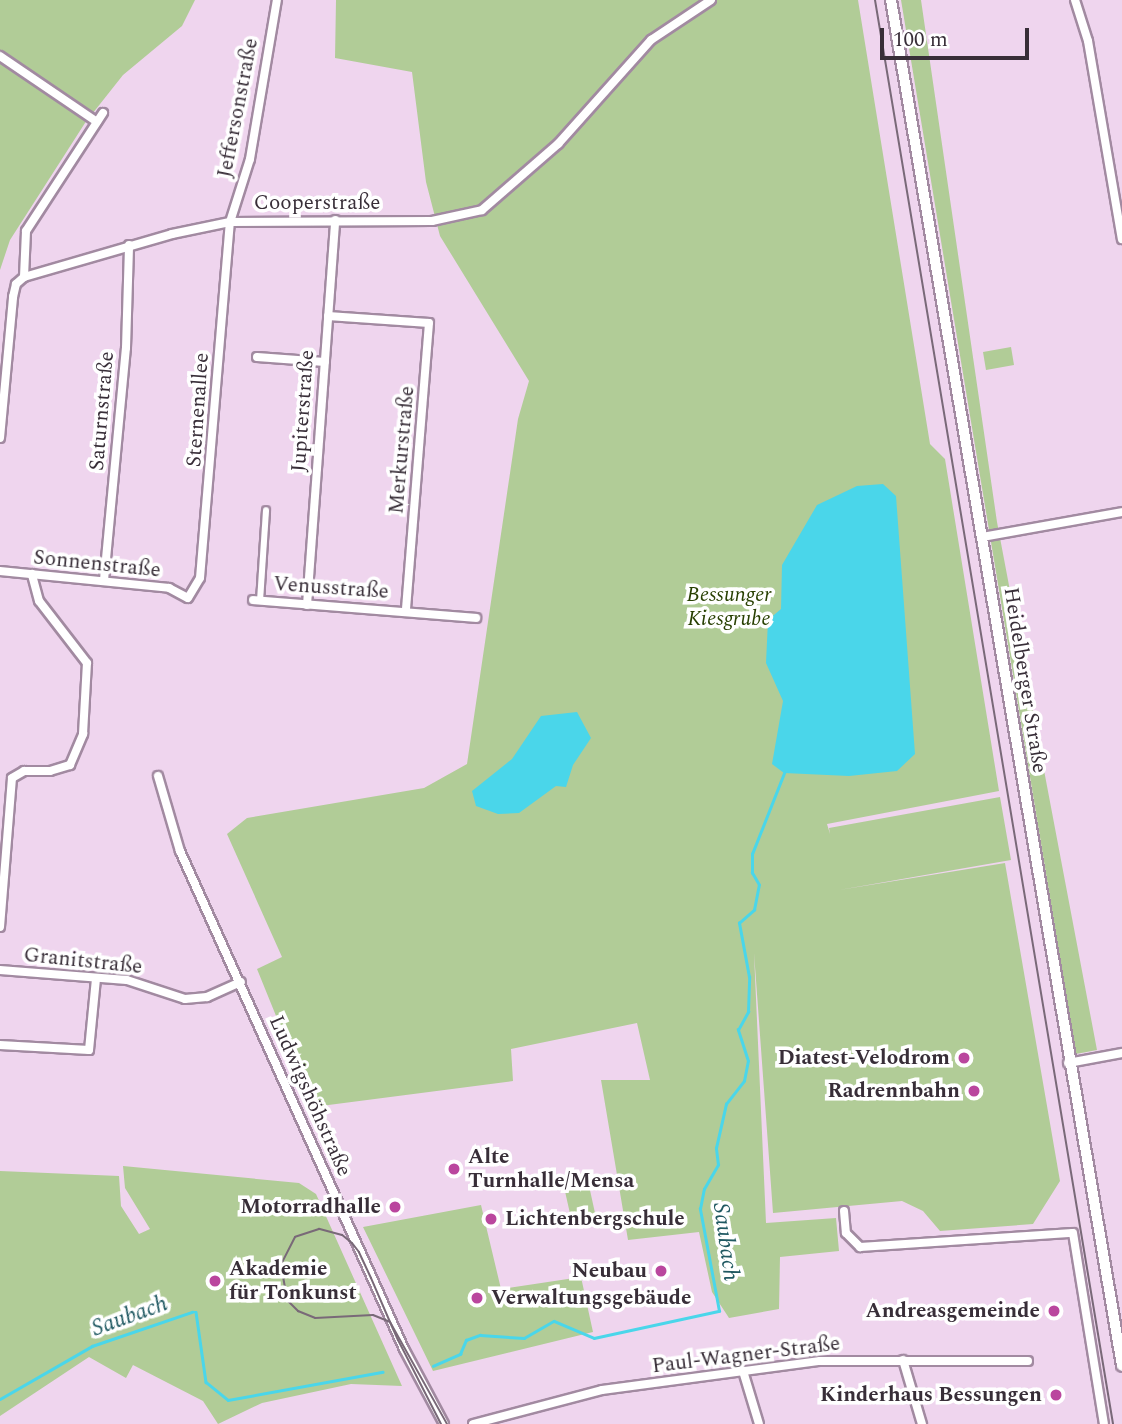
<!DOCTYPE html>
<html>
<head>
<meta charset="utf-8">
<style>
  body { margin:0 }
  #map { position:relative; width:1122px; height:1424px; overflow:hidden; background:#efd5ee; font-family:Spectral,serif }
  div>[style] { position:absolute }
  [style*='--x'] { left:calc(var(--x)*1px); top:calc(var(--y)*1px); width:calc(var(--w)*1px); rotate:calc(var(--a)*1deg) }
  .green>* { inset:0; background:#b1cc97 }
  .water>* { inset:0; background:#4ad6ea }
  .stream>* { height:2.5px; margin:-1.25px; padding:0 1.25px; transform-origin:1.25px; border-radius:1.25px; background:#4ad6ea }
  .roads { filter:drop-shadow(2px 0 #a28aa1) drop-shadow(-2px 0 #a28aa1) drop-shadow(0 2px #a28aa1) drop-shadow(0 -2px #a28aa1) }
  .pedestrian>* { height:6px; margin:-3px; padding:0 3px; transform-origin:3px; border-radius:3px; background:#fff }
  .minor>* { height:8px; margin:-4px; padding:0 4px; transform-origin:4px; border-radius:4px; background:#fff }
  .tertiary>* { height:10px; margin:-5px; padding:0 5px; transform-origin:5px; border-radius:5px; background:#fff }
  .tram>* { height:2px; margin:-1px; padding:0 1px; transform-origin:1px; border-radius:1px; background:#796978 }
  .dots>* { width:19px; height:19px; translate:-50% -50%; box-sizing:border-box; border:4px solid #fff; border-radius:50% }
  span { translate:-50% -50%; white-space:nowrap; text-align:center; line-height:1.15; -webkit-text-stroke:7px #fff; paint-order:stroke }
  .street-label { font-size:21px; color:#382e38 }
  .park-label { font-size:21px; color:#284002; font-style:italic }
  .poi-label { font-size:21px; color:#382e38; font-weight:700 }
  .right { translate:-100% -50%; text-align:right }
  .left { translate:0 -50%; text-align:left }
  .water-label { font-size:23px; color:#1f5861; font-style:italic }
  .scale { position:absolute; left:880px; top:28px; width:149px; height:32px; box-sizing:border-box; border:4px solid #382e38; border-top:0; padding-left:9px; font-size:21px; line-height:24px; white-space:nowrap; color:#382e38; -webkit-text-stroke:5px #fff; paint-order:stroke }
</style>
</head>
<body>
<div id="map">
  <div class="green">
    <i style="clip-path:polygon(0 0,195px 0,182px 26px,123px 75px,85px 123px,10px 240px,0 270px)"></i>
    <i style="clip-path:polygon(336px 0,858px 0,930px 444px,945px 459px,999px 791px,827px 824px,830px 834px,829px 828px,1000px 797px,1011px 860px,839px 890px,1005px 863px,1060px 1181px,1033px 1224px,940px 1231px,923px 1211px,902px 1201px,773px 1213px,754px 953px,766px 1223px,836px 1218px,839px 1251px,780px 1257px,779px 1309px,729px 1318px,712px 1292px,699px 1232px,628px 1240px,601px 1080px,650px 1080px,637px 1023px,511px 1049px,513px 1081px,313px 1107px,257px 969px,282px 957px,227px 834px,247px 818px,424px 788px,467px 764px,518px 419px,529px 381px,440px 236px,426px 182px,412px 72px,335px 58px)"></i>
    <i style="clip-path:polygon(901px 0,921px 0,997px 522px,1097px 1050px,1076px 1054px)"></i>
    <i style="clip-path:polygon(1011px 347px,1014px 365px,986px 370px,983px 352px)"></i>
    <i style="clip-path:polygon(123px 1166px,299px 1183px,316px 1194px,402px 1386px,351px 1384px,262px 1403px,218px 1424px,203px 1401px,133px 1365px,126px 1378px,89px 1357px,0 1416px,0 1171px,119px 1176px,121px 1206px,139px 1234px,150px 1229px,125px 1188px)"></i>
    <i style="clip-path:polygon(586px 1172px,595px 1213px,571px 1218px,562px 1178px)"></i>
    <i style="clip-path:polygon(481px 1205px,501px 1289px,581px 1277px,593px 1332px,433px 1371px,363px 1227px)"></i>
  </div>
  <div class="water">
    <i style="clip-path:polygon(883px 484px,896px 496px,915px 754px,897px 771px,849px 776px,784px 773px,772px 764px,783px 701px,766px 663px,768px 620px,781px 609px,782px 565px,817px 505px,857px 486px)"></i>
    <i style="clip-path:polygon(577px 712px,591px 738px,573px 765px,566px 787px,556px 786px,519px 813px,498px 814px,476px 806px,472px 791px,512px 759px,541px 716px)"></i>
  </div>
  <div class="stream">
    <i style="--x:433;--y:1366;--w:30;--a:-24"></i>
    <i style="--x:460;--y:1354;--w:15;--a:-67"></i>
    <i style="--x:466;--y:1340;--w:15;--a:-20"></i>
    <i style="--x:480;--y:1335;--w:44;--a:3.9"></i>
    <i style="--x:524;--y:1338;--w:34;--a:-30"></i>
    <i style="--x:554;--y:1321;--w:43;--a:23"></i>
    <i style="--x:594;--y:1338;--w:128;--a:-12.2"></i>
    <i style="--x:719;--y:1311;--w:104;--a:-100.6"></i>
    <i style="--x:700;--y:1209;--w:20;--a:-79"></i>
    <i style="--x:704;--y:1189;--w:28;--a:-60"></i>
    <i style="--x:718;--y:1165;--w:17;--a:-97"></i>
    <i style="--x:716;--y:1148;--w:45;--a:-77.2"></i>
    <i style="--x:726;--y:1104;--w:29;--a:-52"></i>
    <i style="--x:744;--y:1081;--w:20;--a:-79"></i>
    <i style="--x:748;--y:1061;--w:33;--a:-108"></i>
    <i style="--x:738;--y:1030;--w:21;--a:-61"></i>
    <i style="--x:748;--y:1012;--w:35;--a:-88"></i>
    <i style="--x:749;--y:977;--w:55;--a:-100.5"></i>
    <i style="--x:739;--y:923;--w:20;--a:-41"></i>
    <i style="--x:754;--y:910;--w:25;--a:-79"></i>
    <i style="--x:759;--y:885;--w:14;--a:-120"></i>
    <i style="--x:752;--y:873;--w:19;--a:-90"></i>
    <i style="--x:752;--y:854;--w:87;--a:-68.4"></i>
    <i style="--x:0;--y:1399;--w:106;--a:-29.9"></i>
    <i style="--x:92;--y:1346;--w:106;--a:-18.8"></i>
    <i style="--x:192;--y:1312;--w:4;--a:0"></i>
    <i style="--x:196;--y:1312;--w:71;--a:81.9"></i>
    <i style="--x:206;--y:1382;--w:28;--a:39"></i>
    <i style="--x:228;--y:1400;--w:157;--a:-10.3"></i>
  </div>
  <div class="roads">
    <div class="pedestrian">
      <i style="--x:260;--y:601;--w:91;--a:-86.2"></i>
    </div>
    <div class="minor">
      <i style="--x:1075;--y:0;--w:43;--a:72.4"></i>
      <i style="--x:1088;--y:41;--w:201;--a:80.3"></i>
      <i style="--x:0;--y:56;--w:117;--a:34.2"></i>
      <i style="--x:24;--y:277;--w:46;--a:-87.5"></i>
      <i style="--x:26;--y:231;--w:141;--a:-56.9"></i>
      <i style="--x:328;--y:316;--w:101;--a:4"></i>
      <i style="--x:429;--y:323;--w:289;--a:94.6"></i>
      <i style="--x:257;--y:357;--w:68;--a:4.2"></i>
      <i style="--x:0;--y:438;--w:142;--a:-84.7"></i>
      <i style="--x:13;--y:297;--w:13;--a:-77"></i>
      <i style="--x:16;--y:284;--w:11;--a:-41"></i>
      <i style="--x:24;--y:277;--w:154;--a:-16.2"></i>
      <i style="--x:172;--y:234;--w:59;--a:-11.7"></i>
      <i style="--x:230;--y:222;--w:202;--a:-0.3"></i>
      <i style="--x:432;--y:221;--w:51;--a:-12.4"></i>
      <i style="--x:482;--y:210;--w:101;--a:-41"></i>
      <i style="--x:558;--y:144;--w:140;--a:-48.2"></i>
      <i style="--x:651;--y:40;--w:72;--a:-33.7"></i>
      <i style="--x:982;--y:537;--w:142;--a:-10.1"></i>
      <i style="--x:0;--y:571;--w:170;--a:5.7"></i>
      <i style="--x:169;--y:588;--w:21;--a:28"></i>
      <i style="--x:188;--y:598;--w:23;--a:-59"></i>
      <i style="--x:200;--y:578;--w:357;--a:-85.2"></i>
      <i style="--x:230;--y:222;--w:66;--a:-72.4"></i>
      <i style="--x:250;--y:159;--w:161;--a:-80.4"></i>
      <i style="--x:104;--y:580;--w:233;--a:-84.6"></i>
      <i style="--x:126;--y:348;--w:103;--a:-88.3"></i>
      <i style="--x:253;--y:600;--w:224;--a:4.6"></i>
      <i style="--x:307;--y:605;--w:386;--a:-85.8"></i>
      <i style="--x:158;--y:776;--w:78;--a:73.7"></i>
      <i style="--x:180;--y:851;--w:546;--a:65.78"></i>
      <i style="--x:404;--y:1349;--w:85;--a:61.9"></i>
      <i style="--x:0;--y:927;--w:149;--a:-85.4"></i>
      <i style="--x:12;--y:778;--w:14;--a:-30"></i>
      <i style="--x:24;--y:771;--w:26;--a:0"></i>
      <i style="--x:50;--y:771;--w:21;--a:-17"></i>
      <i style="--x:70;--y:765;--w:34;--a:-67"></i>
      <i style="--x:83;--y:734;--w:71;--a:-86.8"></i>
      <i style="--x:87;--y:663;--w:78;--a:-127.7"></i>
      <i style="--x:39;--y:601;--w:28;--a:-105"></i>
      <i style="--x:0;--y:970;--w:127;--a:4.5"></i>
      <i style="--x:127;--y:980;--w:61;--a:18.1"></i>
      <i style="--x:185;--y:999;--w:22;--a:-5"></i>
      <i style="--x:207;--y:997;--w:37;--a:-24"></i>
      <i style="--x:0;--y:1045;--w:89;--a:3.2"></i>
      <i style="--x:89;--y:1050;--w:72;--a:-84.4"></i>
      <i style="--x:1068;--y:1063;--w:55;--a:-10.5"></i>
      <i style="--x:844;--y:1211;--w:22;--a:85"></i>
      <i style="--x:846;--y:1233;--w:20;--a:45"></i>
      <i style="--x:860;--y:1247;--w:213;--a:-3.8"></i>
      <i style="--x:1073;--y:1233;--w:193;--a:80.8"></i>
      <i style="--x:903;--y:1360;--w:67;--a:73.5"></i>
      <i style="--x:743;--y:1371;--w:55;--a:73.2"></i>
      <i style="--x:473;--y:1424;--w:133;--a:-14.8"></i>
      <i style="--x:602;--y:1390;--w:220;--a:-7.6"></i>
      <i style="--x:820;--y:1361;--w:208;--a:0"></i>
    </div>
    <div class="tertiary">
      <i style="--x:891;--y:0;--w:1385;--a:80.4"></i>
    </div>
  </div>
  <div class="tram">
    <i style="--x:875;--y:0;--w:1444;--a:80.51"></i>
    <i style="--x:441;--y:1424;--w:94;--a:-117.1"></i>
    <i style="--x:398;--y:1340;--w:20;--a:-114"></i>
    <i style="--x:390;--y:1322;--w:48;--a:-113.4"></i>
    <i style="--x:371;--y:1278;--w:29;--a:-115"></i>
    <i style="--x:359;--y:1252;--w:11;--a:-128"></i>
    <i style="--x:352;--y:1243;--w:13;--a:-141"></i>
    <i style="--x:342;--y:1235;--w:24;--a:-165"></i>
    <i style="--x:319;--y:1229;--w:25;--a:162"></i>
    <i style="--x:295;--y:1237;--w:31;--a:117"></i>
    <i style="--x:281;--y:1265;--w:36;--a:80"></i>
    <i style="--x:287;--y:1300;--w:16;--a:45"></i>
    <i style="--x:298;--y:1311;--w:18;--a:22"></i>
    <i style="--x:315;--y:1318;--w:58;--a:-3"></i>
    <i style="--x:373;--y:1315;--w:18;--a:22"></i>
    <i style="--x:390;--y:1322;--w:117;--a:60.8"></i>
  </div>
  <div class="dots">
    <i style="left:964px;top:1058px;background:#ba469e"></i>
    <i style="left:974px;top:1091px;background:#ba469e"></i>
    <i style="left:454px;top:1169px;background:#ba469e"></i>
    <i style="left:395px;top:1207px;background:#ba469e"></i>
    <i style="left:491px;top:1219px;background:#ba469e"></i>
    <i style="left:661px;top:1271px;background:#ba469e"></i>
    <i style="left:215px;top:1281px;background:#ba469e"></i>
    <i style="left:477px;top:1298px;background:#ba469e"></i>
    <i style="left:1054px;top:1311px;background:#ba469e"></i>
    <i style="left:1056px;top:1395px;background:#ba469e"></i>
  </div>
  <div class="street-label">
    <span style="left:238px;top:108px;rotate:-79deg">Jeffersonstraße</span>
    <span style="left:317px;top:203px">Cooperstraße</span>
    <span style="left:198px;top:410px;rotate:-86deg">Sternenallee</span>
    <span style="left:102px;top:411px;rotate:-85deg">Saturnstraße</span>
    <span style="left:303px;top:411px;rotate:-86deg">Jupiterstraße</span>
    <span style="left:402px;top:450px;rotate:-85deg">Merkurstraße</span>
    <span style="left:97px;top:564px;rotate:6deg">Sonnenstraße</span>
    <span style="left:331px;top:588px;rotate:4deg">Venusstraße</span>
    <span style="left:1025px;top:680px;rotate:81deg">Heidelberger Straße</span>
    <span style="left:83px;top:961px;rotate:6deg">Granitstraße</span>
    <span style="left:310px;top:1096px;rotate:66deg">Ludwigshöhstraße</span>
    <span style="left:746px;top:1355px;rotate:-7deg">Paul-Wagner-Straße</span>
  </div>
  <div class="park-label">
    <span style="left:729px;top:607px">Bessunger<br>Kiesgrube</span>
  </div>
  <div class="poi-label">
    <span class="right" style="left:950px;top:1058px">Diatest-Velodrom</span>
    <span class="right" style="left:960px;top:1091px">Radrennbahn</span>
    <span class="left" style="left:468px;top:1169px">Alte<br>Turnhalle/Mensa</span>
    <span class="right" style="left:381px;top:1207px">Motorradhalle</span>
    <span class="left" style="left:505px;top:1219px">Lichtenbergschule</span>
    <span class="left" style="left:229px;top:1281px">Akademie<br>für Tonkunst</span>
    <span class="right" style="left:647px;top:1271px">Neubau</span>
    <span class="left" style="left:491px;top:1298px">Verwaltungsgebäude</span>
    <span class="right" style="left:1040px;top:1311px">Andreasgemeinde</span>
    <span class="right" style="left:1042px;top:1395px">Kinderhaus Bessungen</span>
  </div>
  <div class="water-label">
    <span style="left:725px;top:1242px;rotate:82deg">Saubach</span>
    <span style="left:130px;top:1317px;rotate:-20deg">Saubach</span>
  </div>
  <div class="scale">100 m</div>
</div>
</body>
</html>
